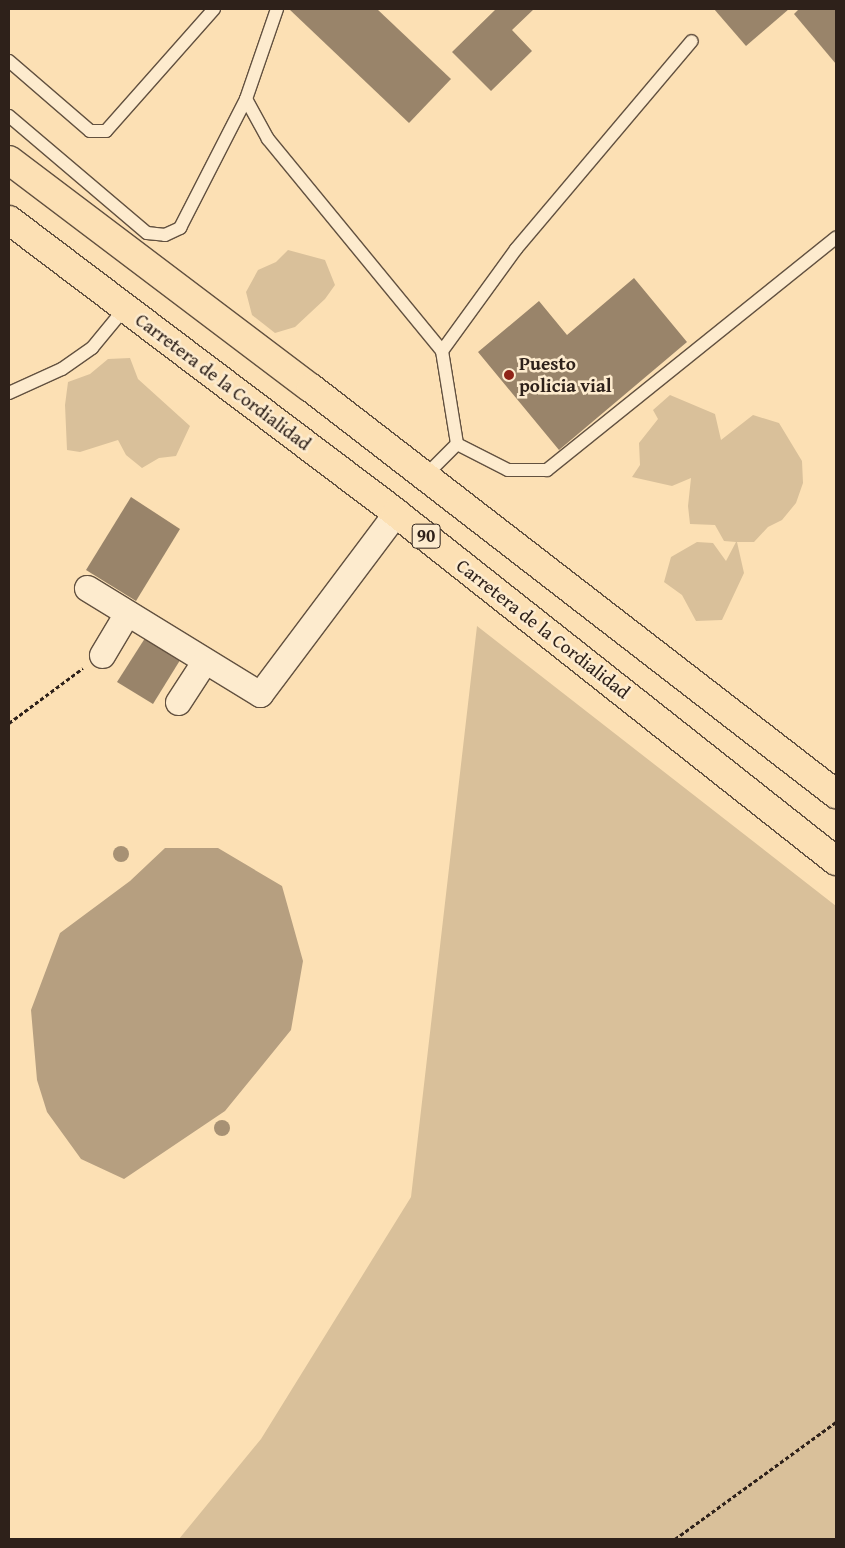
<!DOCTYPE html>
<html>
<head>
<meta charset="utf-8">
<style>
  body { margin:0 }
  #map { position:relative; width:845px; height:1548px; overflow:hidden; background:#fce0b4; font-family:"Gentium Book Plus",serif }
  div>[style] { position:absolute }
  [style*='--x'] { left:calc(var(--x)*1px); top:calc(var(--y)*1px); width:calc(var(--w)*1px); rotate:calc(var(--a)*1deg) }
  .green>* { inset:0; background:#d9c09a }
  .water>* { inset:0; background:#b69f80 }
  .building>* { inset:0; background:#99846a }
  .path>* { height:3px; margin-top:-1.5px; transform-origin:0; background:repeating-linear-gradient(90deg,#2e211a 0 4px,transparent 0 6.5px) }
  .roads { filter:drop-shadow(1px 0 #625140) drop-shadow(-1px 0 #625140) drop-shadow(0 1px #625140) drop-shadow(0 -1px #625140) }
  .service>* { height:12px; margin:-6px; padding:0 6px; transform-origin:6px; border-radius:6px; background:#fdebce }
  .minor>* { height:25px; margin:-12.5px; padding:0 12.5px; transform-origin:12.5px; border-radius:12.5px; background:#fdebce }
  .trunk>* { height:28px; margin:-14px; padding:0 14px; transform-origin:14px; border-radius:14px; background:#fce0b4 }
  .trees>* { width:16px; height:16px; margin:-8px; border-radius:50%; background:#a79174 }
  .dots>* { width:14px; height:14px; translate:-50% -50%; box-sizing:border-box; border:2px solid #fdebce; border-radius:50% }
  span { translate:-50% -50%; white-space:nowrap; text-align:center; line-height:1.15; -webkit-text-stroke:5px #fdebce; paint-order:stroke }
  .shield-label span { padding:1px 4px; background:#fdebce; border:1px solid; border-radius:4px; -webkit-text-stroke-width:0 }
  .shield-label { font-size:18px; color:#2e211a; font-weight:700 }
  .poi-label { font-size:19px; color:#2e211a; font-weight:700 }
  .left { translate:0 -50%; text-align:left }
  .street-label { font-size:19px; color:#2e211a }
  .frame { position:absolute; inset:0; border:10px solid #2e211a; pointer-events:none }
</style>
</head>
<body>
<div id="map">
  <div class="green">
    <i style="clip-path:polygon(288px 250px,325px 260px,335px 285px,325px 299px,295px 327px,275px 333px,252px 315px,246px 292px,258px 270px,276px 262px)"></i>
    <i style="clip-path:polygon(130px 358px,138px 379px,190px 426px,176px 456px,159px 458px,142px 468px,126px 455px,118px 440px,80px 452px,67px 450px,65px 405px,68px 382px,90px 374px,108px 359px)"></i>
    <i style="clip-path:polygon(670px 395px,715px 414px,721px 440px,753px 415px,779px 423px,802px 461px,803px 483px,796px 503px,782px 520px,768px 527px,754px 542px,737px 542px,744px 573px,722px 620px,696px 621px,682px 595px,664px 582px,671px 557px,697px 542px,713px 543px,726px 561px,736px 542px,724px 541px,715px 525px,690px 524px,688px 506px,691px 478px,672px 486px,632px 477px,640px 465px,639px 443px,658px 419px,653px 410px)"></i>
    <i style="clip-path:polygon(477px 626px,836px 906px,836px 1539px,179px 1539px,261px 1439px,411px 1197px)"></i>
  </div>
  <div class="water">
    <i style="clip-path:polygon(165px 848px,218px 848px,282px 886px,303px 961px,291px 1030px,225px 1111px,124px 1179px,81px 1159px,47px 1112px,37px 1080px,31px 1010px,60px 933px,130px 881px)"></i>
  </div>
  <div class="building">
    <i style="clip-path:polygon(289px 9px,377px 9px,451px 79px,409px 123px)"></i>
    <i style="clip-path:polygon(496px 9px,534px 9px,512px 30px,532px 51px,491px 91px,452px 52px)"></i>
    <i style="clip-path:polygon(714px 9px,789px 9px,746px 46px)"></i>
    <i style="clip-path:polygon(799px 9px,836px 9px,836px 64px,794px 14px)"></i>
    <i style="clip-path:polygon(634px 278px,687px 342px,559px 450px,478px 352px,539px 301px,567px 335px)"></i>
    <i style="clip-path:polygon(131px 497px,180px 529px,136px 601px,86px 570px)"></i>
    <i style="clip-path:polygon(147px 635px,182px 657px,153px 704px,117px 682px)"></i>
  </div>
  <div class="path">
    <i style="--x:9;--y:723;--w:92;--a:-36.6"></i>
    <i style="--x:675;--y:1539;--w:199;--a:-36"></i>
  </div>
  <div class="roads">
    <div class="service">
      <i style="--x:277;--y:9;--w:95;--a:109"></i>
      <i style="--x:246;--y:99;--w:46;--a:61.2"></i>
      <i style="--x:268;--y:139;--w:274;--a:50.6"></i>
      <i style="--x:442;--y:351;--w:94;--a:80.8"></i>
      <i style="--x:457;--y:444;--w:57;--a:27"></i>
      <i style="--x:508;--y:470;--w:39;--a:0"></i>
      <i style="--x:547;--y:470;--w:371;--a:-38.8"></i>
      <i style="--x:9;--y:61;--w:107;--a:40.8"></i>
      <i style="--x:90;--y:131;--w:16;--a:0"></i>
      <i style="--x:106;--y:131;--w:163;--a:-48.5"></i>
      <i style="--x:9;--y:116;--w:181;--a:40.3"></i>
      <i style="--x:147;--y:233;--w:18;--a:6"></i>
      <i style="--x:165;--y:235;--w:17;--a:-25"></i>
      <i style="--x:180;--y:228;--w:145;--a:-62.9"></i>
      <i style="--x:442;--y:351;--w:126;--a:-54"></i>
      <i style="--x:516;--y:249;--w:272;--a:-49.8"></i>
      <i style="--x:9;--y:393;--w:58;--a:-24.4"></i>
      <i style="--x:62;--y:369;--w:37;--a:-35"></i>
      <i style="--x:92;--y:348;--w:52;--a:-50.5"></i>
      <i style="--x:423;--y:478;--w:48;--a:-45"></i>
    </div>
    <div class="minor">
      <i style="--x:87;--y:588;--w:203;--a:31.5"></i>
      <i style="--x:260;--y:694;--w:226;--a:-53.1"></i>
      <i style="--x:102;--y:655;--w:49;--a:-59.2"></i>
      <i style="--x:178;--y:702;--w:48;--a:-57"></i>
    </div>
    <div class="trunk">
      <i style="--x:9;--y:160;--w:378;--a:37.1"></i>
      <i style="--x:311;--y:388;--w:664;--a:37.72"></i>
      <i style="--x:9;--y:220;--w:485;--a:37.1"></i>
      <i style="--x:396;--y:513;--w:561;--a:38.34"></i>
    </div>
  </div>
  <div class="trees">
    <i style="left:121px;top:854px"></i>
    <i style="left:222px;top:1128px"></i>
  </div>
  <div class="dots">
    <i style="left:509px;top:375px;background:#8f2418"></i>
  </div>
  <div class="shield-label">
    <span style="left:426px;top:536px">90</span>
  </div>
  <div class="poi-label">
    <span class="left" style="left:519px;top:375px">Puesto<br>policia vial</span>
  </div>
  <div class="street-label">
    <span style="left:223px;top:382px;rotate:37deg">Carretera de la Cordialidad</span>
    <span style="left:543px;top:629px;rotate:38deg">Carretera de la Cordialidad</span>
  </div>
  <div class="frame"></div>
</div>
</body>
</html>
